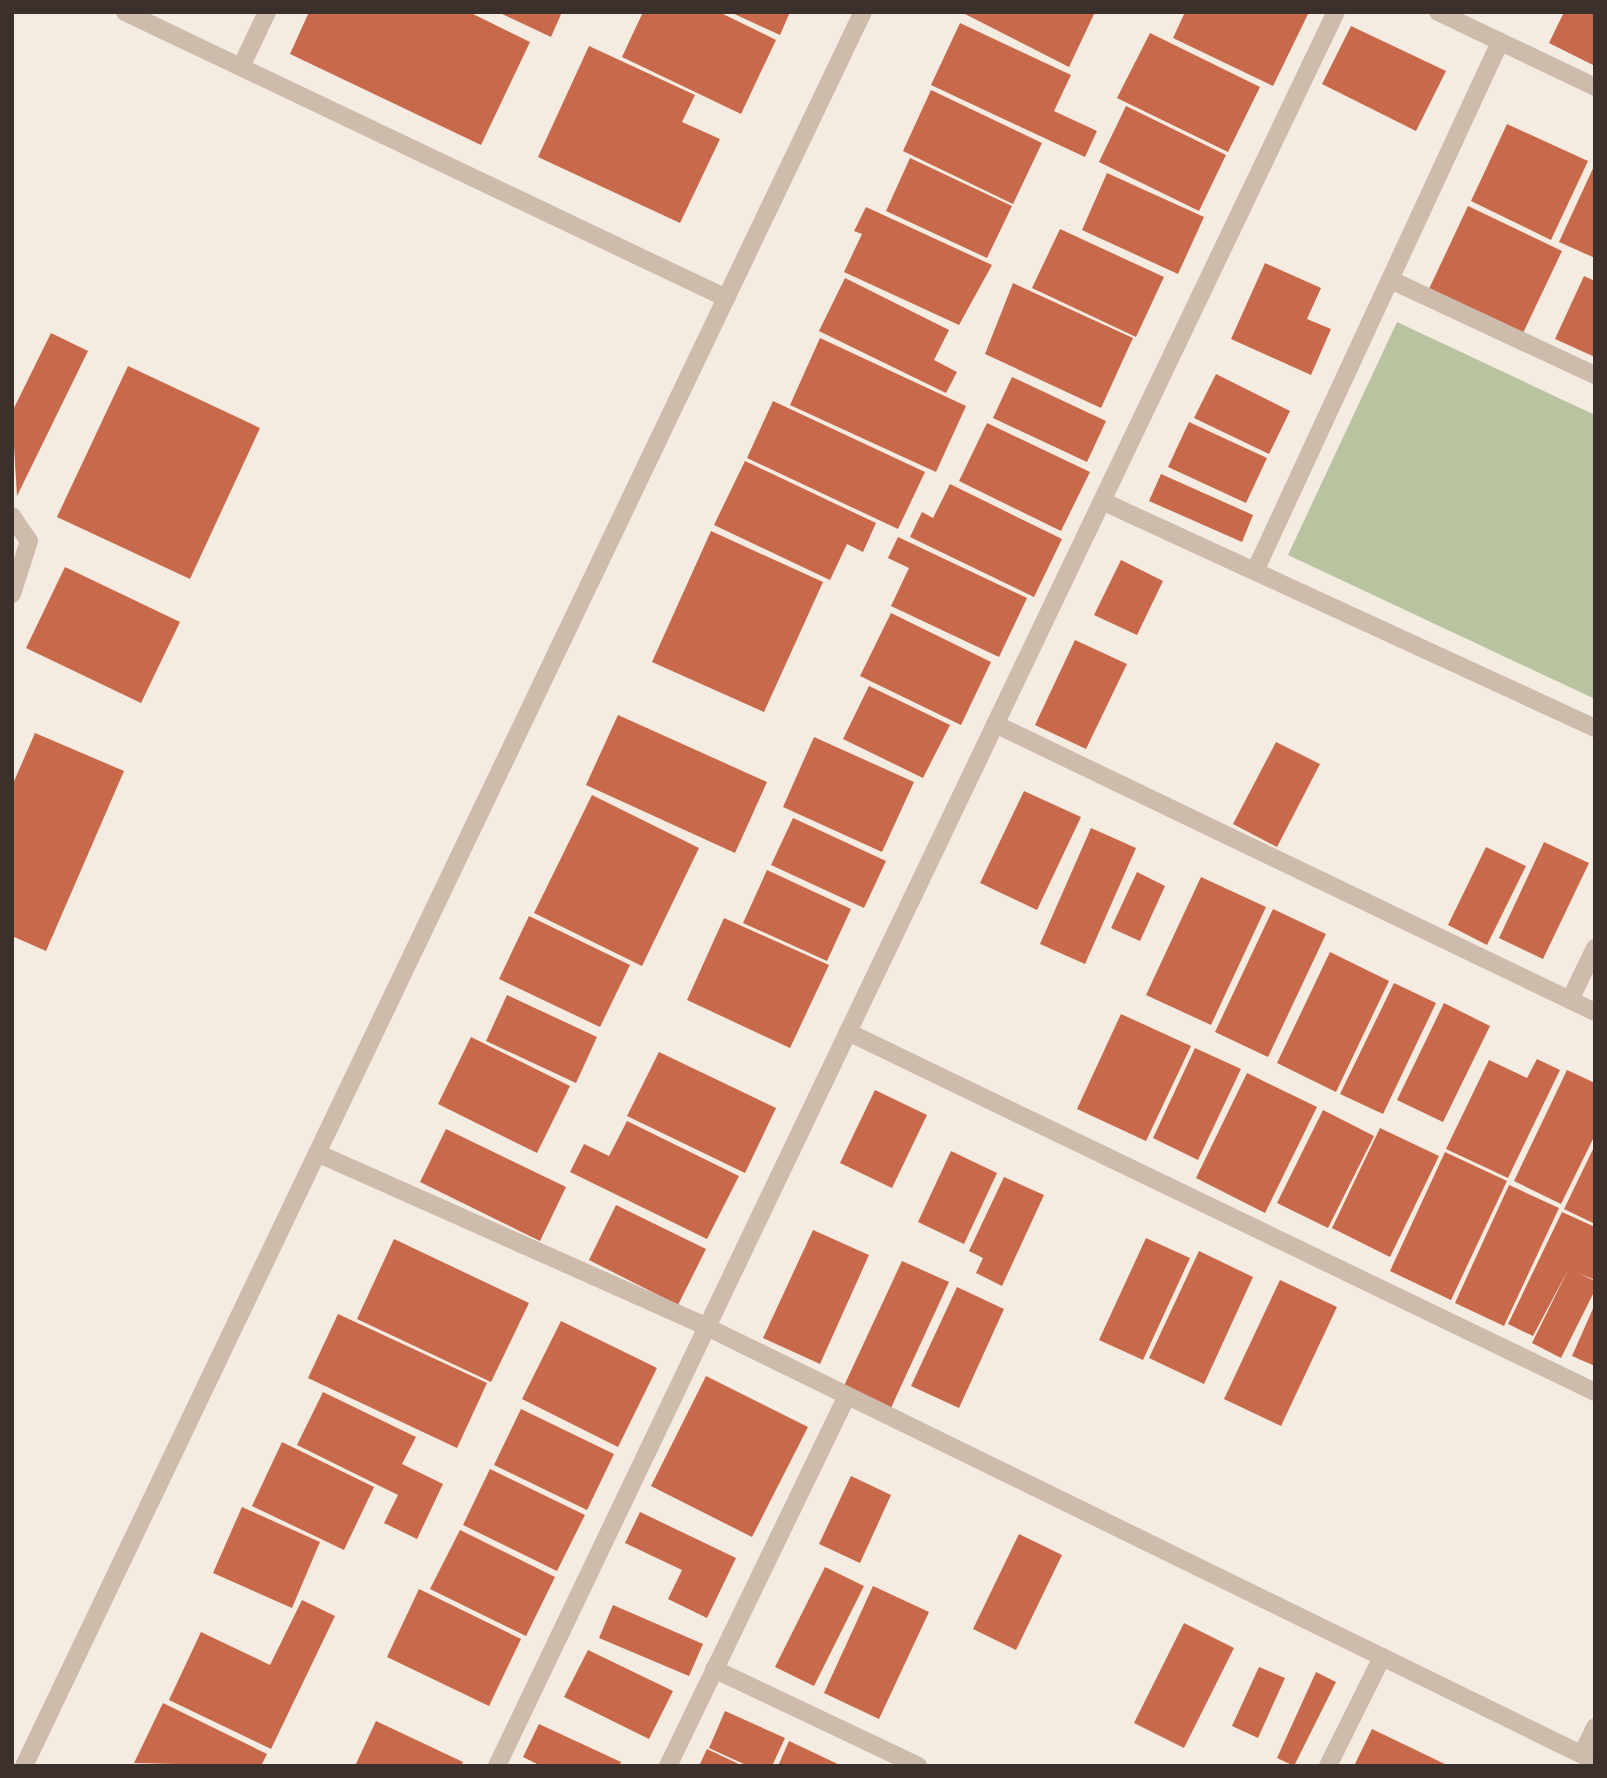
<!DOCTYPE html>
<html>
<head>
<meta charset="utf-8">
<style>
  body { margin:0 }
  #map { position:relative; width:1607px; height:1778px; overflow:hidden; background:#f4ebe1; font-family:Roboto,sans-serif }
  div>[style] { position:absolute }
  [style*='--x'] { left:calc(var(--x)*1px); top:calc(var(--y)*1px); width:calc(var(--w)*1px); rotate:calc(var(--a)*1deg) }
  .green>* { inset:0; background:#b8c4a0 }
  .building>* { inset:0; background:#c8694b }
  .street>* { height:18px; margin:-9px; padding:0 9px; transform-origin:9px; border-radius:9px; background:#cdbbac }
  span { translate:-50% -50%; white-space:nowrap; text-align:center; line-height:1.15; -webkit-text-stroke:5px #fbf5ee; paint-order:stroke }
  .frame { position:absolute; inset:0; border:14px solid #3b302b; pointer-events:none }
</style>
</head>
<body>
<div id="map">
  <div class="green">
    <i style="clip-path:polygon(1397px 322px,1595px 415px,1595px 699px,1288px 555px)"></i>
  </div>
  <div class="building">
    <i style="clip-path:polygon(309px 12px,469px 12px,530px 42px,481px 145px,290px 54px)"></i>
    <i style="clip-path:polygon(498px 12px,562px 12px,551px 37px)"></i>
    <i style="clip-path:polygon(643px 12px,719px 12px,776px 40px,741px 114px,622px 57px)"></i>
    <i style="clip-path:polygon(730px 12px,790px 12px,780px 35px)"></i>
    <i style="clip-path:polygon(961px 12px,1095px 12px,1069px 67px)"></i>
    <i style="clip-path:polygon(1185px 12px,1309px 12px,1273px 86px,1173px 38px)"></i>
    <i style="clip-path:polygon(1564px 12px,1595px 12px,1595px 66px,1549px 43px)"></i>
    <i style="clip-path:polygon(960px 23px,1071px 75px,1054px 111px,1097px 131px,1085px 157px,931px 85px)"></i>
    <i style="clip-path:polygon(1351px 26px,1446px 71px,1416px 131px,1322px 84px)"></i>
    <i style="clip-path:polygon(1150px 33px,1260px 87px,1228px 152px,1117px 98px)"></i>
    <i style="clip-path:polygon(589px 46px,695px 95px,682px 122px,720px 139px,680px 223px,538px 157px)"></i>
    <i style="clip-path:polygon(931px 90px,1042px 143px,1013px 204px,903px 151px)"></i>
    <i style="clip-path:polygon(1126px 106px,1226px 155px,1199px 211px,1099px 162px)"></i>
    <i style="clip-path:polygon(1507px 124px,1588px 161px,1551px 240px,1471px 201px)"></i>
    <i style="clip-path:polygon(910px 158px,1012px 206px,987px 258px,886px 211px)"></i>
    <i style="clip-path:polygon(1595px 164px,1595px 258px,1559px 242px)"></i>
    <i style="clip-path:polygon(1107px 173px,1204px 217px,1178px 274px,1082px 230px)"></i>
    <i style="clip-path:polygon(1468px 206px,1562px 251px,1523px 333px,1429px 289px)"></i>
    <i style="clip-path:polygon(866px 207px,992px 265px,959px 325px,844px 272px,862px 234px,854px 231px)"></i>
    <i style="clip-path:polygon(1060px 229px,1164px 277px,1136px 337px,1032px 288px)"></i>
    <i style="clip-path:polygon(1265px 263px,1321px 288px,1307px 319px,1331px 329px,1311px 375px,1231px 339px)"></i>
    <i style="clip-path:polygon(1584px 276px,1595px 281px,1595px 357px,1555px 339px)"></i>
    <i style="clip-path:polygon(845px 278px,949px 330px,934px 360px,957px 372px,946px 393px,819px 331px)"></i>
    <i style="clip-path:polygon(1013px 283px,1133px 338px,1101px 408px,985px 354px)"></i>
    <i style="clip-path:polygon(51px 333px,88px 351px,17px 496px,12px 412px)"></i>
    <i style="clip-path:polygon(820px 338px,966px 406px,936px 472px,790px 405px)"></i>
    <i style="clip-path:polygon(128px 366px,260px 428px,190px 579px,57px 517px)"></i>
    <i style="clip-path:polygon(1216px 374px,1290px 411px,1269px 454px,1194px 418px)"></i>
    <i style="clip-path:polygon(1012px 377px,1106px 421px,1087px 462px,993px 418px)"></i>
    <i style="clip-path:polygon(773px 401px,925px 472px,898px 529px,747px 458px)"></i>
    <i style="clip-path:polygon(1189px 422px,1267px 458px,1246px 503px,1168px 467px)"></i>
    <i style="clip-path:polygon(987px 423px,1090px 472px,1061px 531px,959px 481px)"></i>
    <i style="clip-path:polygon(745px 461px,876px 523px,863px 552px,847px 544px,830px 580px,714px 525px)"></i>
    <i style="clip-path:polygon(1161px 474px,1253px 515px,1242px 542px,1149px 501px)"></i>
    <i style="clip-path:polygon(950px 484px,1062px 539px,1034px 597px,910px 537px,922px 512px,933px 518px)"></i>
    <i style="clip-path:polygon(711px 531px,823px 582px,764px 712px,652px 662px)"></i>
    <i style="clip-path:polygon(898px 537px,1027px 598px,999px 657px,891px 606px,909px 568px,888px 558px)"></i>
    <i style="clip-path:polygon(1121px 560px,1163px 581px,1137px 635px,1094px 615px)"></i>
    <i style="clip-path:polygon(65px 567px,180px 622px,141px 703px,26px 648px)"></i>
    <i style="clip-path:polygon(891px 613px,991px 662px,961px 725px,860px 676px)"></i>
    <i style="clip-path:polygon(1075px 640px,1127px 664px,1086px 749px,1035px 725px)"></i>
    <i style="clip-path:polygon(869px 686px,950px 725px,923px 778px,843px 739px)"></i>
    <i style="clip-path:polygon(618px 715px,767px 782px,735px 853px,586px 785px)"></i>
    <i style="clip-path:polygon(35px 733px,124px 771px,46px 951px,12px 936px,12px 786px)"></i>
    <i style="clip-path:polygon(814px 737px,914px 782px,882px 852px,783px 807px)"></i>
    <i style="clip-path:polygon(1276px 742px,1320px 764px,1277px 847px,1233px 824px)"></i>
    <i style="clip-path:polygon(1024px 791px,1081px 817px,1037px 910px,980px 883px)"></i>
    <i style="clip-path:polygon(592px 795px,699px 848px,642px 966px,534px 913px)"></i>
    <i style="clip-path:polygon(793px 818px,886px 861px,864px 908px,771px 865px)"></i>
    <i style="clip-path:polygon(1091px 828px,1136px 848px,1085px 964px,1040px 944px)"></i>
    <i style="clip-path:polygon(1544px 842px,1589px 863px,1543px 959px,1499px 938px)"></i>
    <i style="clip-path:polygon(1486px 847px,1526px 866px,1487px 945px,1448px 925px)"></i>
    <i style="clip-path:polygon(767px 870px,851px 909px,827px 961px,743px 923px)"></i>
    <i style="clip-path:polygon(1137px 872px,1165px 886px,1140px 941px,1111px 928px)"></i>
    <i style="clip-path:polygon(1201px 877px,1266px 907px,1211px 1025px,1146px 995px)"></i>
    <i style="clip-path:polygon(1273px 909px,1326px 934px,1268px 1057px,1215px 1032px)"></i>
    <i style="clip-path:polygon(529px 916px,630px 965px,600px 1027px,499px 979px)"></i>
    <i style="clip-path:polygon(724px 918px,829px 965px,790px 1048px,687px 1000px)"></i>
    <i style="clip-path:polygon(1330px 952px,1389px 981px,1336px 1092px,1277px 1063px)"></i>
    <i style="clip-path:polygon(1394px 983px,1436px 1003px,1383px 1114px,1340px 1094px)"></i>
    <i style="clip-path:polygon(507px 995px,597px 1037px,576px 1083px,486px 1041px)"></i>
    <i style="clip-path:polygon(1444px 1003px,1490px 1026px,1443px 1122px,1397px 1100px)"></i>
    <i style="clip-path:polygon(1121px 1014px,1191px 1046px,1146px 1141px,1077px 1109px)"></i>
    <i style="clip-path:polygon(471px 1037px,570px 1086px,537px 1153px,438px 1104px)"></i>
    <i style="clip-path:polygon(1195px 1048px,1241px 1069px,1198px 1160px,1153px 1138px)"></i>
    <i style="clip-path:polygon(659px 1052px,776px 1108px,745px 1173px,627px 1116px)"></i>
    <i style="clip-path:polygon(1537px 1059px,1560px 1070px,1508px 1178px,1446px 1149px,1489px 1060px,1527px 1078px)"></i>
    <i style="clip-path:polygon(1567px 1070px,1595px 1083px,1595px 1135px,1561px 1204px,1514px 1181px)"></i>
    <i style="clip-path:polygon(1247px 1073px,1317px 1107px,1265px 1213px,1196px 1178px)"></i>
    <i style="clip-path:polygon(875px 1090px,927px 1115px,892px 1188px,840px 1163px)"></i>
    <i style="clip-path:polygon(1323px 1110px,1374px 1136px,1328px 1228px,1277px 1203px)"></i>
    <i style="clip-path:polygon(627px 1121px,739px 1176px,707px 1239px,570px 1172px,584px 1144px,609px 1156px)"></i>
    <i style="clip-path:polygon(1380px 1128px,1439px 1156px,1390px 1257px,1332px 1228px)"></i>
    <i style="clip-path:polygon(446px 1129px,566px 1187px,540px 1241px,420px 1182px)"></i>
    <i style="clip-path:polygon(1595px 1145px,1595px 1224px,1564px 1209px)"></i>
    <i style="clip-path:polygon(951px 1151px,997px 1173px,964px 1244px,918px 1222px)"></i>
    <i style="clip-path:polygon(1445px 1152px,1507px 1181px,1451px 1300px,1390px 1271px)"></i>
    <i style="clip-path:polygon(1004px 1177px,1044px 1195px,1002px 1286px,976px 1273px,983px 1258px,969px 1251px)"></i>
    <i style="clip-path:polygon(1509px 1185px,1559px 1208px,1504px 1326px,1455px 1303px)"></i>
    <i style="clip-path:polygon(616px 1205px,706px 1249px,678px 1305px,589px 1260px)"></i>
    <i style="clip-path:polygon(1562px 1212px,1595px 1227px,1595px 1280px,1576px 1272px,1595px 1281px,1595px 1290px,1561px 1358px,1532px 1343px,1569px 1268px,1533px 1336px,1508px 1324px)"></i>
    <i style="clip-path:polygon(813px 1230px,869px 1255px,820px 1364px,763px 1338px)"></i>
    <i style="clip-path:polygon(1146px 1238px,1190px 1258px,1143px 1360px,1099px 1340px)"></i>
    <i style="clip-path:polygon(394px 1239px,529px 1303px,491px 1382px,357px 1319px)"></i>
    <i style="clip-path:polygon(1199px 1251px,1253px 1277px,1204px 1384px,1149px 1358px)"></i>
    <i style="clip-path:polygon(902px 1261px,949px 1282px,890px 1410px,843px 1388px)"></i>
    <i style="clip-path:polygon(1280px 1280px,1337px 1307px,1281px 1426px,1224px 1399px)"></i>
    <i style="clip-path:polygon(957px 1287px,1004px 1309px,959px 1408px,911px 1386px)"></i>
    <i style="clip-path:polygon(1595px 1304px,1595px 1366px,1572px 1356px)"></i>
    <i style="clip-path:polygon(338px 1314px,487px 1383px,457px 1448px,308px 1378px)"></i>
    <i style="clip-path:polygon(561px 1321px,657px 1368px,618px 1447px,522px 1399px)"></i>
    <i style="clip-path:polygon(706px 1376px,808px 1427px,752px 1537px,651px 1486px)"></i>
    <i style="clip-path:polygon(323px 1392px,416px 1437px,402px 1464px,443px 1484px,417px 1539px,384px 1523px,398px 1495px,297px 1445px)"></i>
    <i style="clip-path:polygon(521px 1409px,614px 1454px,587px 1510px,494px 1465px)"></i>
    <i style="clip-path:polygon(282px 1442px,374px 1487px,344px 1550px,252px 1506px)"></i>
    <i style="clip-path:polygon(490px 1469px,585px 1515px,557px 1571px,463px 1525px)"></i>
    <i style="clip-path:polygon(851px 1476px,891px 1495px,860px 1563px,819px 1544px)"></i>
    <i style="clip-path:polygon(242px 1507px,320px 1542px,292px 1608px,213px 1573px)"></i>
    <i style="clip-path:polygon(640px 1512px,736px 1558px,707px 1618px,668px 1599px,682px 1570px,625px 1543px)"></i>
    <i style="clip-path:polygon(460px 1530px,555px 1577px,526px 1636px,430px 1589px)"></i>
    <i style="clip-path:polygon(1019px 1534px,1062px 1555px,1016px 1650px,973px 1629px)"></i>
    <i style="clip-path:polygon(825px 1567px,864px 1586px,814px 1686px,775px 1667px)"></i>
    <i style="clip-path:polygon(873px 1586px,929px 1612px,879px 1719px,824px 1693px)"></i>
    <i style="clip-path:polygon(419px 1589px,521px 1639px,489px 1706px,387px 1657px)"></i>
    <i style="clip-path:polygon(302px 1600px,335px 1616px,271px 1749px,169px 1700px,201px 1632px,270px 1665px)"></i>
    <i style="clip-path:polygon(613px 1605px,703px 1644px,689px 1676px,599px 1638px)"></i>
    <i style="clip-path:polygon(1184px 1623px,1234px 1648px,1184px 1748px,1134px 1723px)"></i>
    <i style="clip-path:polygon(588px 1650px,673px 1691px,649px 1739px,564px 1697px)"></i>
    <i style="clip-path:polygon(1259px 1667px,1285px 1678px,1258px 1738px,1232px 1726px)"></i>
    <i style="clip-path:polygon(1316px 1672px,1336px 1682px,1294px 1766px,1277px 1758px)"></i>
    <i style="clip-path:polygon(163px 1703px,267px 1754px,261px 1766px,134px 1763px)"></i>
    <i style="clip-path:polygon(725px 1711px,785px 1738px,772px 1766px,748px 1766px,709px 1748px)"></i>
    <i style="clip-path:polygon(376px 1721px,463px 1762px,461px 1766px,355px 1766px)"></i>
    <i style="clip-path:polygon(539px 1724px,621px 1762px,619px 1766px,541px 1766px,523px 1757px)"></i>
    <i style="clip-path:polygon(1372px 1729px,1449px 1766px,1354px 1766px)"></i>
    <i style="clip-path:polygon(789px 1741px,842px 1766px,778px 1766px)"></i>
    <i style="clip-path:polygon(707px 1749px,743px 1766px,699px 1766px)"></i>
  </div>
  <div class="street">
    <i style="--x:125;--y:12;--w:666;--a:25.45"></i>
    <i style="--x:1438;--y:12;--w:174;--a:25.5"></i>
    <i style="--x:241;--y:67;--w:61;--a:-64.7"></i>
    <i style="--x:1391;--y:280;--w:225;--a:25"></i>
    <i style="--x:1102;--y:501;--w:543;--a:24.72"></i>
    <i style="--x:12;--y:516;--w:30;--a:56"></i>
    <i style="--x:29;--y:541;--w:56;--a:107.8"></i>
    <i style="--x:1255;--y:571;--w:583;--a:-65.15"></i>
    <i style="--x:995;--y:724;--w:666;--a:25.64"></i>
    <i style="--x:1570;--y:1000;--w:58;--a:-64.3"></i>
    <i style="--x:848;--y:1032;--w:829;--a:25.73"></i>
    <i style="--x:317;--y:1153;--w:427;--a:24"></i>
    <i style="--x:707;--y:1327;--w:988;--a:26.05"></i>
    <i style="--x:714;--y:1669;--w:226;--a:25.4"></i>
    <i style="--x:1582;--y:1754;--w:30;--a:-64"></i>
    <i style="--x:24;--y:1766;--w:1944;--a:-64.44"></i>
    <i style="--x:497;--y:1766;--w:1944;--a:-64.44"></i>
    <i style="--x:668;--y:1766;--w:411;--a:-64.2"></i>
    <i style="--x:1328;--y:1766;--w:122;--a:-63.6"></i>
  </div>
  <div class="frame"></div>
</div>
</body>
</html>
